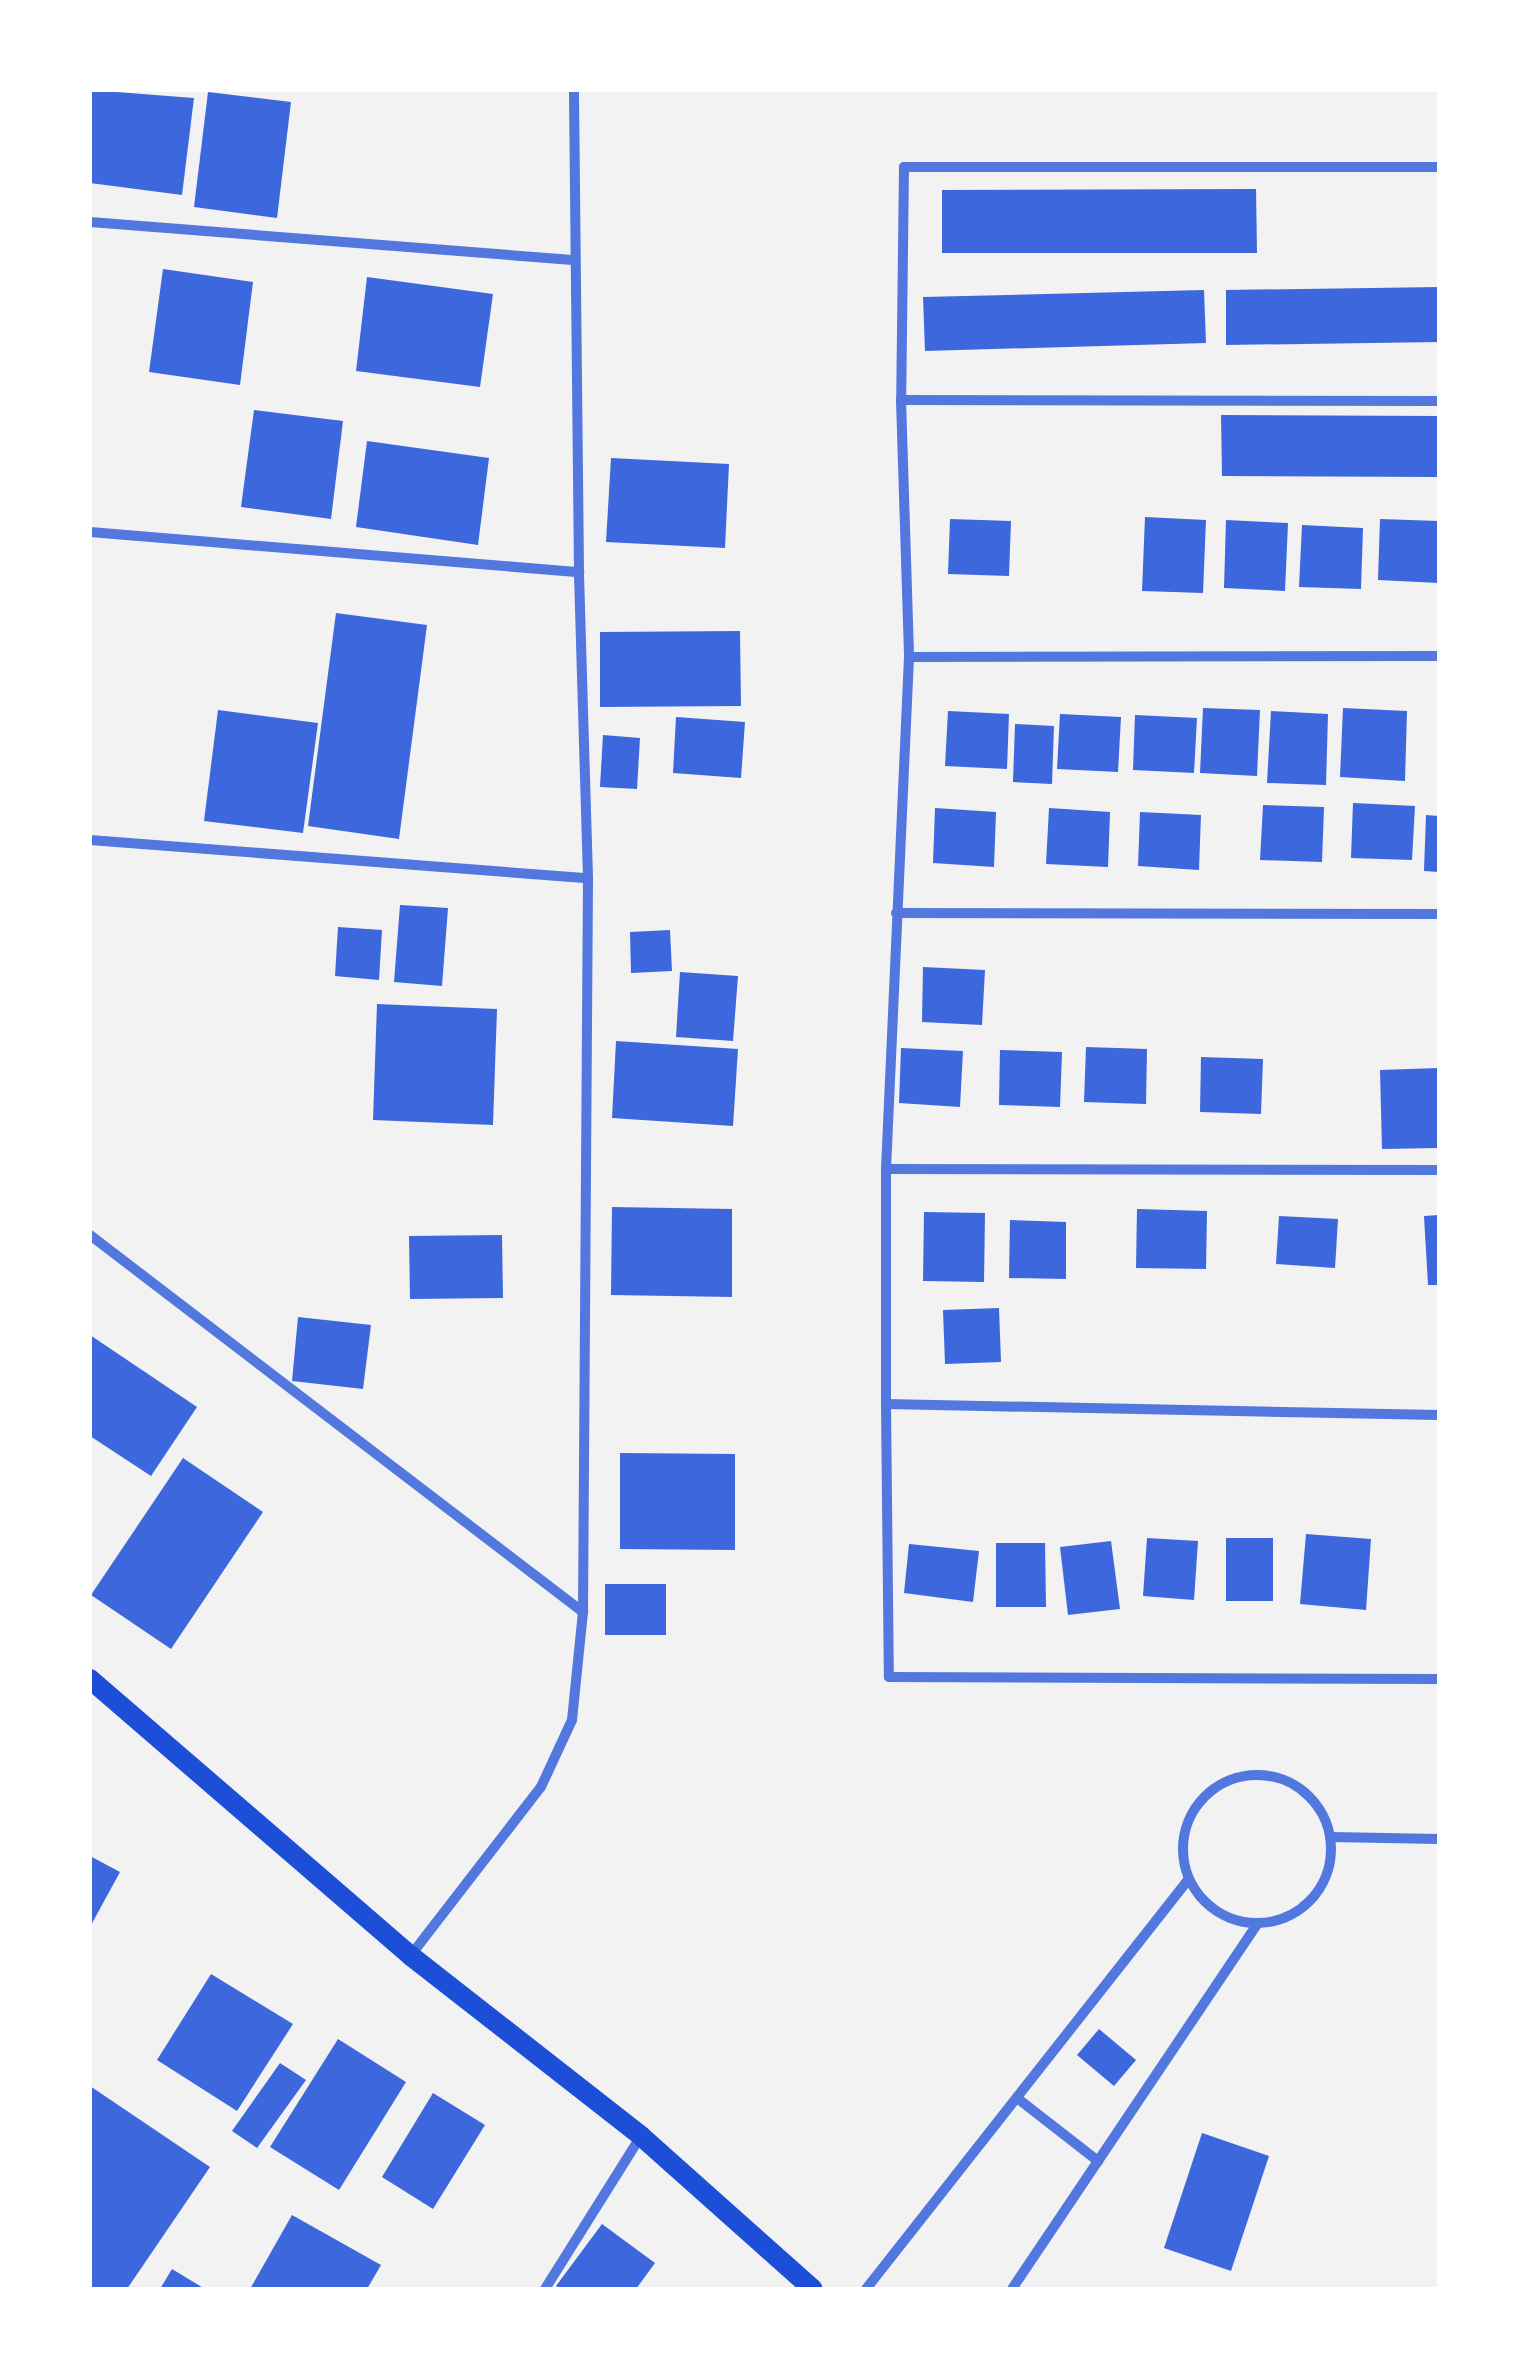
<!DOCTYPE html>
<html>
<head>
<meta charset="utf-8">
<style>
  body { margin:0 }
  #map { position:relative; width:1529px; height:2379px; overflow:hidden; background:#f2f2f2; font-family:Ubuntu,sans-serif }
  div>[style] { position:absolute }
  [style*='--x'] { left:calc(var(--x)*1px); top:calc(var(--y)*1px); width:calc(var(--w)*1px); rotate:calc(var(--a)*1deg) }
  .building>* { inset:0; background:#3d67dc }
  .minor>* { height:10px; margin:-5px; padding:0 5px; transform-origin:5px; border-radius:5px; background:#5277de }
  .minor>.ring { margin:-5px; padding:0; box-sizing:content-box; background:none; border:10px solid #5277de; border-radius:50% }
  .secondary>* { height:20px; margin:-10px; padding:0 10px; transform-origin:10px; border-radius:10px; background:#1d4ed8 }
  span { translate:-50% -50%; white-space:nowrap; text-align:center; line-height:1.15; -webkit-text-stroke:8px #fff; paint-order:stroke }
  .frame { position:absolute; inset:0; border:92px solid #fff; pointer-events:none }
</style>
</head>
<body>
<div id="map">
  <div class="building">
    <i style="clip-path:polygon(91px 90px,194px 98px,182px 195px,90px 183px)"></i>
    <i style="clip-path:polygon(208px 92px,291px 102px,277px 218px,194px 207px)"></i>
    <i style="clip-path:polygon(1256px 189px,1257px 253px,942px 253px,942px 190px)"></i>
    <i style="clip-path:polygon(163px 269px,253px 282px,240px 385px,149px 372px)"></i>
    <i style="clip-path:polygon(367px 277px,493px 294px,480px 387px,356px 371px)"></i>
    <i style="clip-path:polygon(1439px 287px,1439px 342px,1226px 345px,1226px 290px)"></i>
    <i style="clip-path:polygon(1204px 290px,1206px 343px,925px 351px,923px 297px)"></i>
    <i style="clip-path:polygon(254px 410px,343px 421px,331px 519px,241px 507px)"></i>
    <i style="clip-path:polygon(1221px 415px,1439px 416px,1439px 477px,1222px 476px)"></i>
    <i style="clip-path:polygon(367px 441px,489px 458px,478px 545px,356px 527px)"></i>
    <i style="clip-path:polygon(611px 458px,729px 464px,725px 548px,606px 542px)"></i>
    <i style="clip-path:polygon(1145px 517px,1206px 520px,1203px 593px,1142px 591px)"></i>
    <i style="clip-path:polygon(950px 519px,1011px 521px,1009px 576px,948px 574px)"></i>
    <i style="clip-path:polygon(1380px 519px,1439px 521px,1439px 583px,1378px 580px)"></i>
    <i style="clip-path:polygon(1226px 520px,1288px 523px,1285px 591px,1224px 588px)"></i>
    <i style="clip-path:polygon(1302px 525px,1363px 528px,1361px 589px,1299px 587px)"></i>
    <i style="clip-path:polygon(336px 613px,427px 625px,399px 839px,308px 826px)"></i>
    <i style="clip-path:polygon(740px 631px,741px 706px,600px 707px,600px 632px)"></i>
    <i style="clip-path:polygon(1203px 708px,1260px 710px,1257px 776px,1200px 773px)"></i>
    <i style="clip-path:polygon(1343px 708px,1407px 711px,1405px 781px,1340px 777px)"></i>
    <i style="clip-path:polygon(218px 710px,318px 723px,303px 833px,204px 821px)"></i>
    <i style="clip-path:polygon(948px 711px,1009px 714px,1007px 769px,945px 766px)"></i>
    <i style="clip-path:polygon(1271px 711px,1328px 714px,1326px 785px,1267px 783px)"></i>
    <i style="clip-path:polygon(1060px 714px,1121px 717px,1118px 772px,1057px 769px)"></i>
    <i style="clip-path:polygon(1135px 715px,1197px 718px,1194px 773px,1133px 770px)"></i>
    <i style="clip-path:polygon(676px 717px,745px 722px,741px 778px,673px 773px)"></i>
    <i style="clip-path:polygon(1015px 724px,1054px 726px,1052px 784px,1013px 782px)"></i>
    <i style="clip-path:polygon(603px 735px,640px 738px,637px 789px,600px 787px)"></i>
    <i style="clip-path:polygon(1353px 803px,1415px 806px,1412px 860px,1351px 858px)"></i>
    <i style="clip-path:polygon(1263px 805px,1324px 807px,1322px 862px,1260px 860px)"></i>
    <i style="clip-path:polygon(935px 808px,996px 812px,994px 867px,933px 863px)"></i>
    <i style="clip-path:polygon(1049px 808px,1110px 812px,1108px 867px,1046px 864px)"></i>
    <i style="clip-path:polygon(1140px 812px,1201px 815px,1199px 870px,1138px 866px)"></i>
    <i style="clip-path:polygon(1426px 815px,1439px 816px,1439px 872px,1424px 871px)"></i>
    <i style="clip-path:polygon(400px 905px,448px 908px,442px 986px,394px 982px)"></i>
    <i style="clip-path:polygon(338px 927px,382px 930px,379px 980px,335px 976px)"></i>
    <i style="clip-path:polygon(670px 930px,672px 971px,631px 973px,630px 932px)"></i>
    <i style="clip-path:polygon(923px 967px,985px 970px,982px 1025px,922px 1022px)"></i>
    <i style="clip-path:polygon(680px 972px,738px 976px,733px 1041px,676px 1037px)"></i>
    <i style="clip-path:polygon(377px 1004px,497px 1009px,493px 1125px,373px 1120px)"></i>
    <i style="clip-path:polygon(616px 1041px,738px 1049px,733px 1126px,612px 1118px)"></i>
    <i style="clip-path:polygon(1086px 1047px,1147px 1049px,1146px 1104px,1084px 1102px)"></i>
    <i style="clip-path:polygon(901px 1048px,963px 1051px,960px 1107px,899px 1103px)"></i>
    <i style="clip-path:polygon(1000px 1050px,1062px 1052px,1060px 1107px,999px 1105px)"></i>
    <i style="clip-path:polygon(1201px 1057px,1263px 1059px,1261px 1114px,1200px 1112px)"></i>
    <i style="clip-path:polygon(1439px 1068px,1439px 1148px,1382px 1149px,1380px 1070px)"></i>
    <i style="clip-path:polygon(612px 1207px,732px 1209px,732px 1297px,611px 1295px)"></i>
    <i style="clip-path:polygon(1137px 1209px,1207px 1211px,1206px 1269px,1136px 1268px)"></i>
    <i style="clip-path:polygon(924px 1212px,985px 1213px,984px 1282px,923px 1281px)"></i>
    <i style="clip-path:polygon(1439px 1215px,1439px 1285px,1428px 1285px,1424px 1216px)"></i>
    <i style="clip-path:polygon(1279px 1216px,1338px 1219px,1335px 1268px,1276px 1264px)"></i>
    <i style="clip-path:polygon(1010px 1220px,1066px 1222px,1066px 1279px,1009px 1278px)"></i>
    <i style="clip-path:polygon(502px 1235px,503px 1298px,410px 1299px,409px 1236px)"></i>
    <i style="clip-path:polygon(999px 1308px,1001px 1362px,945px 1364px,943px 1310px)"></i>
    <i style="clip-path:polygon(298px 1317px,371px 1325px,363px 1389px,292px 1381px)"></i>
    <i style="clip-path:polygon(90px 1335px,197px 1407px,151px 1476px,90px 1436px)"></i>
    <i style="clip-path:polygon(620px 1453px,735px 1454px,735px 1550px,620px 1549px)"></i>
    <i style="clip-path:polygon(183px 1458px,263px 1512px,171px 1649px,91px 1595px)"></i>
    <i style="clip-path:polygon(1306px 1534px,1371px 1539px,1366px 1610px,1300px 1604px)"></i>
    <i style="clip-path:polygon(1147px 1538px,1198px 1541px,1194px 1600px,1143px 1596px)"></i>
    <i style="clip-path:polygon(1226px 1538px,1273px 1538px,1273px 1601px,1226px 1601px)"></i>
    <i style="clip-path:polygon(1111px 1541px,1120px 1609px,1068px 1615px,1060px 1547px)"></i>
    <i style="clip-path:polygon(996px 1543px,1045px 1543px,1046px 1607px,996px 1607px)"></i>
    <i style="clip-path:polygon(909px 1544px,979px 1551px,973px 1602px,904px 1593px)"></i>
    <i style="clip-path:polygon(605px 1584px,666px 1584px,666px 1635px,605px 1635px)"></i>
    <i style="clip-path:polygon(90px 1856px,120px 1872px,90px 1927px)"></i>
    <i style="clip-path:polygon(211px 1974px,293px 2024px,237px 2111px,157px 2060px)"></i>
    <i style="clip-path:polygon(1099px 2029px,1136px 2060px,1114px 2086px,1077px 2055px)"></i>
    <i style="clip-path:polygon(338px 2039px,406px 2082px,339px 2190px,270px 2147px)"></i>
    <i style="clip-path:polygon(280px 2063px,306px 2080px,257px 2148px,232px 2131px)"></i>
    <i style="clip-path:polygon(90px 2086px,210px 2167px,127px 2289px,90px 2289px)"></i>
    <i style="clip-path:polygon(433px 2093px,485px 2125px,433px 2209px,382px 2177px)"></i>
    <i style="clip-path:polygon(1202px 2133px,1269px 2156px,1231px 2271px,1164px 2248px)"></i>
    <i style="clip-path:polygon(292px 2215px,381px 2265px,367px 2289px,250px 2289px)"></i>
    <i style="clip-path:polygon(602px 2224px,655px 2263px,636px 2289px,561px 2289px,556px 2286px)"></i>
    <i style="clip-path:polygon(172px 2269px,205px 2289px,160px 2289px)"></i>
  </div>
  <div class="minor">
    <i style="--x:1439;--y:167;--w:535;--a:180"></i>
    <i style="--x:904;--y:167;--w:233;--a:90.7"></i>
    <i style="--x:901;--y:400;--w:257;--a:88.2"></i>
    <i style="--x:909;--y:657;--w:513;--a:92.57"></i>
    <i style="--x:886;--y:1169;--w:235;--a:90"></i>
    <i style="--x:886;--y:1404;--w:273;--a:89.4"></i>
    <i style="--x:889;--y:1677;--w:550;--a:0.21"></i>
    <i style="--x:90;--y:222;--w:484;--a:4.5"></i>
    <i style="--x:901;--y:400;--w:538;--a:0.11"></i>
    <i style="--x:90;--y:532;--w:491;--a:4.7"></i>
    <i style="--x:909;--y:657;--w:530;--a:-0.11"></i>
    <i style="--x:90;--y:840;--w:499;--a:4.4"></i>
    <i style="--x:896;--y:913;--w:543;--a:0.11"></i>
    <i style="--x:886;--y:1169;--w:553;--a:0.1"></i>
    <i style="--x:90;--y:1235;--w:621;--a:37.41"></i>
    <i style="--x:886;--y:1404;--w:553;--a:1.14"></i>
    <i class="ring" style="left:1183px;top:1775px;width:138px;height:138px"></i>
    <i style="--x:1331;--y:1837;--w:108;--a:1.1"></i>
    <i style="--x:411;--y:1955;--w:212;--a:-52.3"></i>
    <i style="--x:541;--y:1787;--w:74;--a:-65.2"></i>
    <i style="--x:572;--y:1720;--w:109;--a:-84.2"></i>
    <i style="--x:583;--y:1612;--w:734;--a:-89.61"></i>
    <i style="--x:588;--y:878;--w:306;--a:-91.7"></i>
    <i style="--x:579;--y:572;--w:482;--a:-90.6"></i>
    <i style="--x:1017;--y:2098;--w:103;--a:37.9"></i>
    <i style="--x:545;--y:2289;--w:181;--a:-57.9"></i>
    <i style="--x:866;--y:2289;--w:521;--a:-51.79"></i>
    <i style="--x:1012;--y:2289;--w:440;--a:-56.1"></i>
  </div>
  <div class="secondary">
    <i style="--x:90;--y:1679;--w:424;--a:40.8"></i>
    <i style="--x:411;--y:1956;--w:292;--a:38"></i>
    <i style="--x:641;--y:2136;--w:230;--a:41.7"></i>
  </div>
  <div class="frame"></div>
</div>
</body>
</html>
